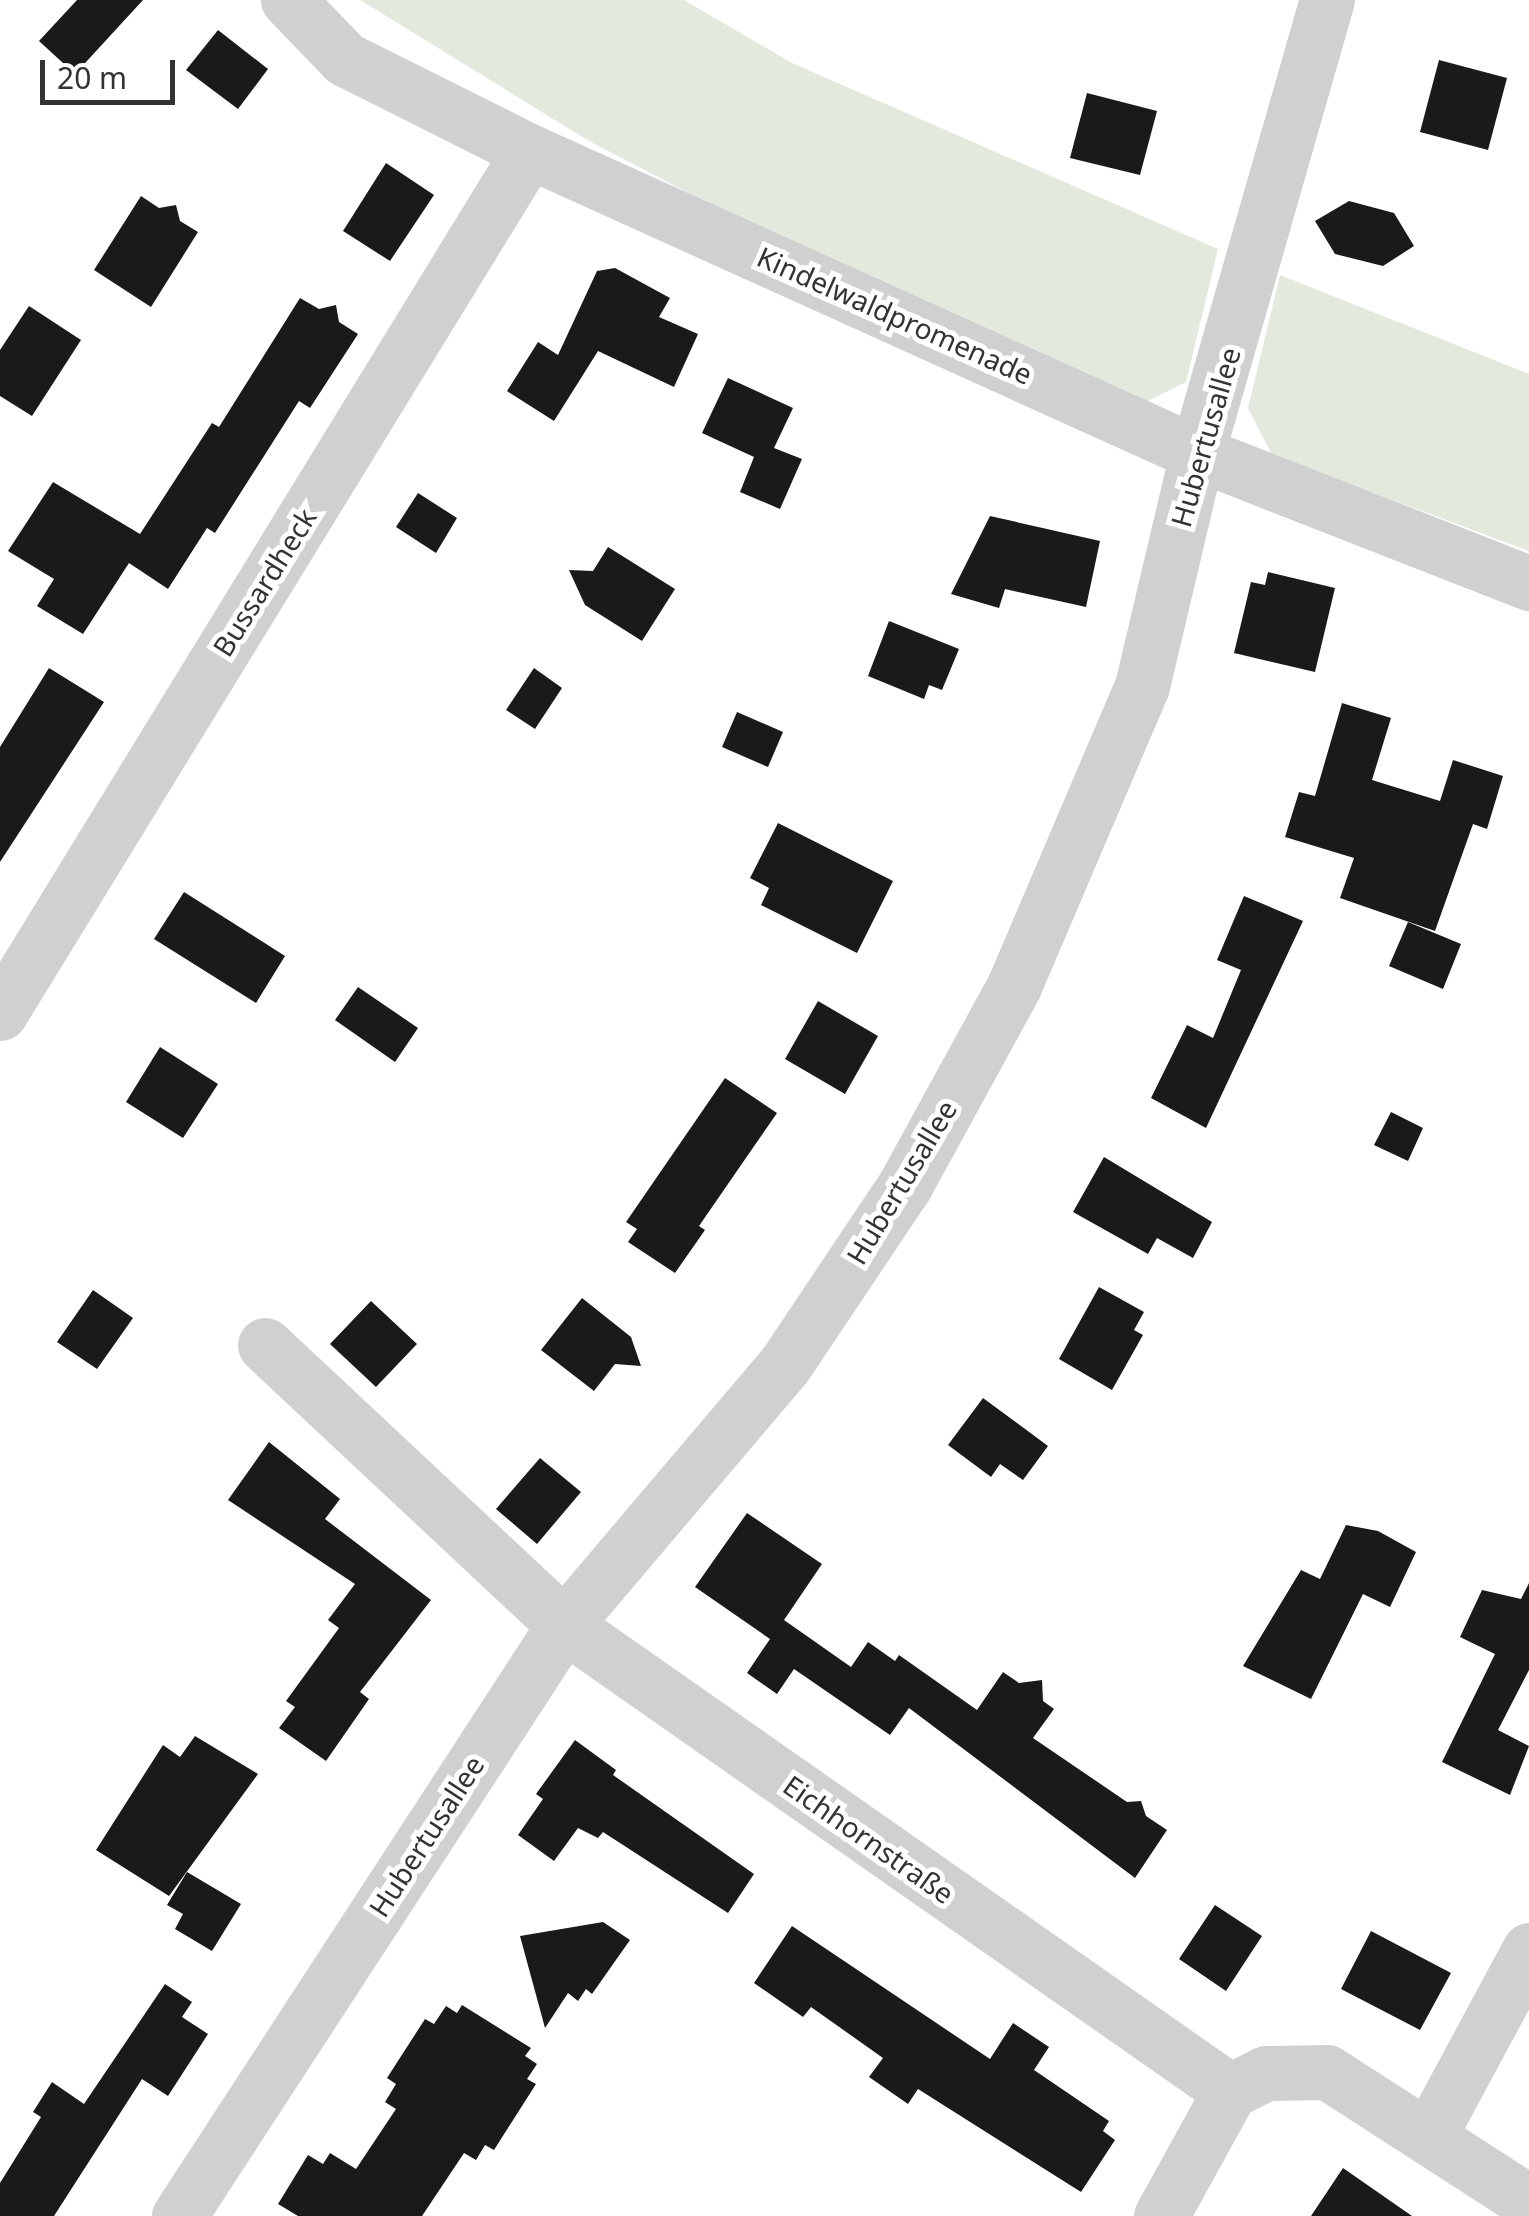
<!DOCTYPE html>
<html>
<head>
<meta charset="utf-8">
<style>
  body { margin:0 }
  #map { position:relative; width:1529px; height:2216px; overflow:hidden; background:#fff; font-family:"Noto Sans",sans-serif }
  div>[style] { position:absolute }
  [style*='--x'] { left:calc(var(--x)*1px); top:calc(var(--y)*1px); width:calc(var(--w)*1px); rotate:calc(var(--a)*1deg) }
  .green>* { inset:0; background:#e4e9dd }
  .building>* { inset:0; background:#1a1a1a }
  .minor>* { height:55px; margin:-27.5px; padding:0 27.5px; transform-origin:27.5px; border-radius:27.5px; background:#d0d0d0 }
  span { translate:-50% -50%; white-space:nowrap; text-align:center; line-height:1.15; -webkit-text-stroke:10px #fff; paint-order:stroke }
  .street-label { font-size:28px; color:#333 }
  .scale { position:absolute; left:40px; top:60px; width:135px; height:45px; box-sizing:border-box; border:5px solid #333; border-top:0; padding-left:12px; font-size:30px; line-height:35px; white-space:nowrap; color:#333; -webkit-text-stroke:8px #fff; paint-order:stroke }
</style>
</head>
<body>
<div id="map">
  <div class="green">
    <i style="clip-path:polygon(360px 0,684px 0,792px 63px,1218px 249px,1186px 382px,1146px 402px,752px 226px,589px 141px)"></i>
    <i style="clip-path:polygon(1280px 275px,1529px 374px,1529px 551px,1272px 455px,1248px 408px)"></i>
  </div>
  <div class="building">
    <i style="clip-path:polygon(77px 0,143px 0,75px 74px,39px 41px)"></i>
    <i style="clip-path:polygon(218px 30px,268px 69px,238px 109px,186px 70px)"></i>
    <i style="clip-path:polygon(1439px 60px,1507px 78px,1488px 150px,1420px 132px)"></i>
    <i style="clip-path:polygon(1087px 93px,1157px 111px,1140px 175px,1070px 158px)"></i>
    <i style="clip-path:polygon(386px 163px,434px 195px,390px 261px,343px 231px)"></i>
    <i style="clip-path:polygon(141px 196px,159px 208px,176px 205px,180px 221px,198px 232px,151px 307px,94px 270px)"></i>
    <i style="clip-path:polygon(1349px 201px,1394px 213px,1414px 246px,1383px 266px,1335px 254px,1315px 221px)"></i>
    <i style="clip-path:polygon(615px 268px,670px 298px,659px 317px,698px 334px,674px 387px,598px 351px,554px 421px,507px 391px,538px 342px,558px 355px,597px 271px)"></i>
    <i style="clip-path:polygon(300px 298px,319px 309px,336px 305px,339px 322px,358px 334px,310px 408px,299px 401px,215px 533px,207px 528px,168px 589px,129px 563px,83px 634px,37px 606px,54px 579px,8px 551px,53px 482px,140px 534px,212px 423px,219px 427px)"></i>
    <i style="clip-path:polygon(29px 306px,81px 340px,32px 416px,0 396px,0 350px)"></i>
    <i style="clip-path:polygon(728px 378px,793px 408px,774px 448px,802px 459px,780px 509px,740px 492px,754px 457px,702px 433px)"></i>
    <i style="clip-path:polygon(418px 493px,457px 518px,436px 553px,396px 527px)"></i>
    <i style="clip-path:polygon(990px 516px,1100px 541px,1086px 607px,1005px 589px,999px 608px,951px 594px)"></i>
    <i style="clip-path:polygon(608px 547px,675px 589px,642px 641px,585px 605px,569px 570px,593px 571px)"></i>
    <i style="clip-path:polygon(1268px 572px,1335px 588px,1315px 672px,1234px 653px,1251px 582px,1265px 585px)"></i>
    <i style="clip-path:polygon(889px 621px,959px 649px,942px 690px,929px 685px,924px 699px,868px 676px)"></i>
    <i style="clip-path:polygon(49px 668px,104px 702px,0 862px,0 747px)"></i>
    <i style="clip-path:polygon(534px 668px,562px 688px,535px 729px,506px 710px)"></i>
    <i style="clip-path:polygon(1342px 703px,1391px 718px,1372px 780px,1440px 801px,1453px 760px,1503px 776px,1487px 829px,1473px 824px,1435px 931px,1340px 898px,1354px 858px,1285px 837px,1299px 792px,1315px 796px)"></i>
    <i style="clip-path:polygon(737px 712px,783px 732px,768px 767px,722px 747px)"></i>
    <i style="clip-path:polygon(778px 823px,893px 881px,857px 953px,761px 905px,769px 888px,750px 878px)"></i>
    <i style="clip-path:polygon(184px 892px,285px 956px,256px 1003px,154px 939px)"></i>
    <i style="clip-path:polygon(1244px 896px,1303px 921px,1206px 1128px,1151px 1098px,1187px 1025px,1213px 1038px,1241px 970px,1217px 960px)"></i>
    <i style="clip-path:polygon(1408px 922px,1461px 944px,1443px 989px,1389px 966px)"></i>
    <i style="clip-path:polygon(358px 987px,418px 1028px,395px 1062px,335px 1020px)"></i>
    <i style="clip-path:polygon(818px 1001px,878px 1036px,845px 1094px,785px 1059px)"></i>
    <i style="clip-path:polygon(160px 1047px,218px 1084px,183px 1138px,126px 1102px)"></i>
    <i style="clip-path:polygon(725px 1078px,777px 1113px,699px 1226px,705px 1230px,675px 1273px,628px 1242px,637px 1229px,626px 1222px)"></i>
    <i style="clip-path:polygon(1391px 1112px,1423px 1128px,1408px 1161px,1374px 1145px)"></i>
    <i style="clip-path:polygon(1104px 1157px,1212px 1222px,1193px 1258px,1157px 1238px,1148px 1254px,1073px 1212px)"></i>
    <i style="clip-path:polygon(1099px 1287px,1144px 1312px,1134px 1330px,1143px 1335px,1112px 1390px,1059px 1359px)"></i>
    <i style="clip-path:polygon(93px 1290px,133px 1318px,97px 1369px,57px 1342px)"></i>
    <i style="clip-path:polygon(582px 1298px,631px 1337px,641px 1366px,615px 1364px,594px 1391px,541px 1350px)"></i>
    <i style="clip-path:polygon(371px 1301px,417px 1344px,376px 1387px,330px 1344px)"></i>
    <i style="clip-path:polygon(983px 1398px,1048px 1446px,1023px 1480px,1000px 1464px,991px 1477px,948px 1445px)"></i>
    <i style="clip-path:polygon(269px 1442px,340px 1499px,325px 1519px,431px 1600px,360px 1692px,369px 1699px,326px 1761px,279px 1728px,295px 1707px,286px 1701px,339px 1628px,328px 1620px,355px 1584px,228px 1500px)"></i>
    <i style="clip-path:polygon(540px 1458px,581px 1492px,537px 1544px,496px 1509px)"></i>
    <i style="clip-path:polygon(747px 1513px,822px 1564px,784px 1620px,851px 1667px,868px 1642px,895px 1661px,899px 1655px,977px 1710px,1003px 1672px,1019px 1683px,1042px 1680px,1043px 1701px,1054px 1709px,1033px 1738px,1127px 1802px,1141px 1801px,1146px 1816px,1167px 1830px,1135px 1878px,909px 1708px,890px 1735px,794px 1669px,777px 1694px,747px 1673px,770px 1639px,695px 1587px)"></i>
    <i style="clip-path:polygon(1346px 1525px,1378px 1531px,1416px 1552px,1390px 1607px,1363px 1594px,1311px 1699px,1243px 1666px,1301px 1570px,1320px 1579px)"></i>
    <i style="clip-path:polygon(1529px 1583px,1529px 1670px,1498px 1730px,1529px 1746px,1510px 1795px,1442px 1762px,1495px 1654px,1460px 1637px,1482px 1590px,1521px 1599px)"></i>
    <i style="clip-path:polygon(195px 1736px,258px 1774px,169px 1896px,96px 1850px,163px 1745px,180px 1757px)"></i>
    <i style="clip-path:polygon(575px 1740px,616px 1770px,613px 1775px,754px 1874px,728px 1913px,603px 1832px,598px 1838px,578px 1828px,554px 1861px,518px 1835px,543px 1799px,536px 1794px)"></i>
    <i style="clip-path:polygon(187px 1872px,241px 1904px,212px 1951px,175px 1929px,183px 1914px,167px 1905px)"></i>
    <i style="clip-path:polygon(1215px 1905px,1262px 1936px,1226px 1991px,1179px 1959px)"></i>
    <i style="clip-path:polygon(603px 1922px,630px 1940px,592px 1994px,586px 1989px,578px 2001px,568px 1993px,545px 2028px,520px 1936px)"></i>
    <i style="clip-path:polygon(792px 1926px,990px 2059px,1013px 2023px,1049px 2047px,1034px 2070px,1109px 2121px,1103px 2131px,1115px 2140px,1081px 2192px,918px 2089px,908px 2104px,869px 2077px,883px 2058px,811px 2007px,803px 2017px,754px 1983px)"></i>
    <i style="clip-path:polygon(1371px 1931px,1451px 1973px,1420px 2030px,1341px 1989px)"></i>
    <i style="clip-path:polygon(165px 1984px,192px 2002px,182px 2017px,208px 2034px,168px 2096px,142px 2079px,54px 2216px,0 2216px,0 2183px,41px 2117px,33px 2112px,52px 2082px,84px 2104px)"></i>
    <i style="clip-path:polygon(462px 2005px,531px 2048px,525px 2056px,537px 2064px,527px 2079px,536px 2084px,494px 2150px,485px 2145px,476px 2160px,464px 2153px,422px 2216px,298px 2216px,278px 2204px,308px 2155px,323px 2164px,330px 2153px,356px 2169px,396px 2109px,385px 2102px,396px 2084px,387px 2078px,425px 2019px,434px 2024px,446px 2006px,457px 2013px)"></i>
    <i style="clip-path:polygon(1343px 2168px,1412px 2216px,1311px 2216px)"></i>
  </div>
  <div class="minor">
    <i style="--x:288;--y:0;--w:82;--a:46"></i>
    <i style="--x:345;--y:59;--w:206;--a:26.6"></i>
    <i style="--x:529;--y:151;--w:733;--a:24.33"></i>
    <i style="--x:1197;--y:453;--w:357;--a:21.4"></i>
    <i style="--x:0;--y:1013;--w:1011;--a:-58.46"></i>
    <i style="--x:265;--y:1345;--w:410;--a:43.1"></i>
    <i style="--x:564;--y:1625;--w:813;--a:34.98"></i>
    <i style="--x:1230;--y:2091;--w:40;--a:-26.6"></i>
    <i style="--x:1266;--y:2073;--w:61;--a:-0.9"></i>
    <i style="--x:1327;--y:2072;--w:240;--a:32.8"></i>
    <i style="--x:1430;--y:2134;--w:209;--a:-61.7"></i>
    <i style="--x:179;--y:2216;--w:705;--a:-56.92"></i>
    <i style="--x:564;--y:1625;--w:340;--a:-49.7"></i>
    <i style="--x:784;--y:1366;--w:216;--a:-56.2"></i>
    <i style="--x:904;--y:1187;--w:229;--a:-61.3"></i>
    <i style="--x:1014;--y:986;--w:326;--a:-66.9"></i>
    <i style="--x:1142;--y:686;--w:239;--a:-76.7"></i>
    <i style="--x:1197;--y:453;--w:471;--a:-74"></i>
    <i style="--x:1161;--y:2216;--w:143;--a:-61.1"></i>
  </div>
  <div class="street-label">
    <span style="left:895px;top:315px;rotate:24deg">Kindelwaldpromenade</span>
    <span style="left:1205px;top:437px;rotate:-74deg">Hubertusallee</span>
    <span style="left:264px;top:582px;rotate:-58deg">Bussardheck</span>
    <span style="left:901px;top:1182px;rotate:-59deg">Hubertusallee</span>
    <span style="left:426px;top:1836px;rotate:-57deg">Hubertusallee</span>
    <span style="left:869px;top:1839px;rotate:35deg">Eichhornstraße</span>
  </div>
  <div class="scale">20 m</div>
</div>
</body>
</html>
